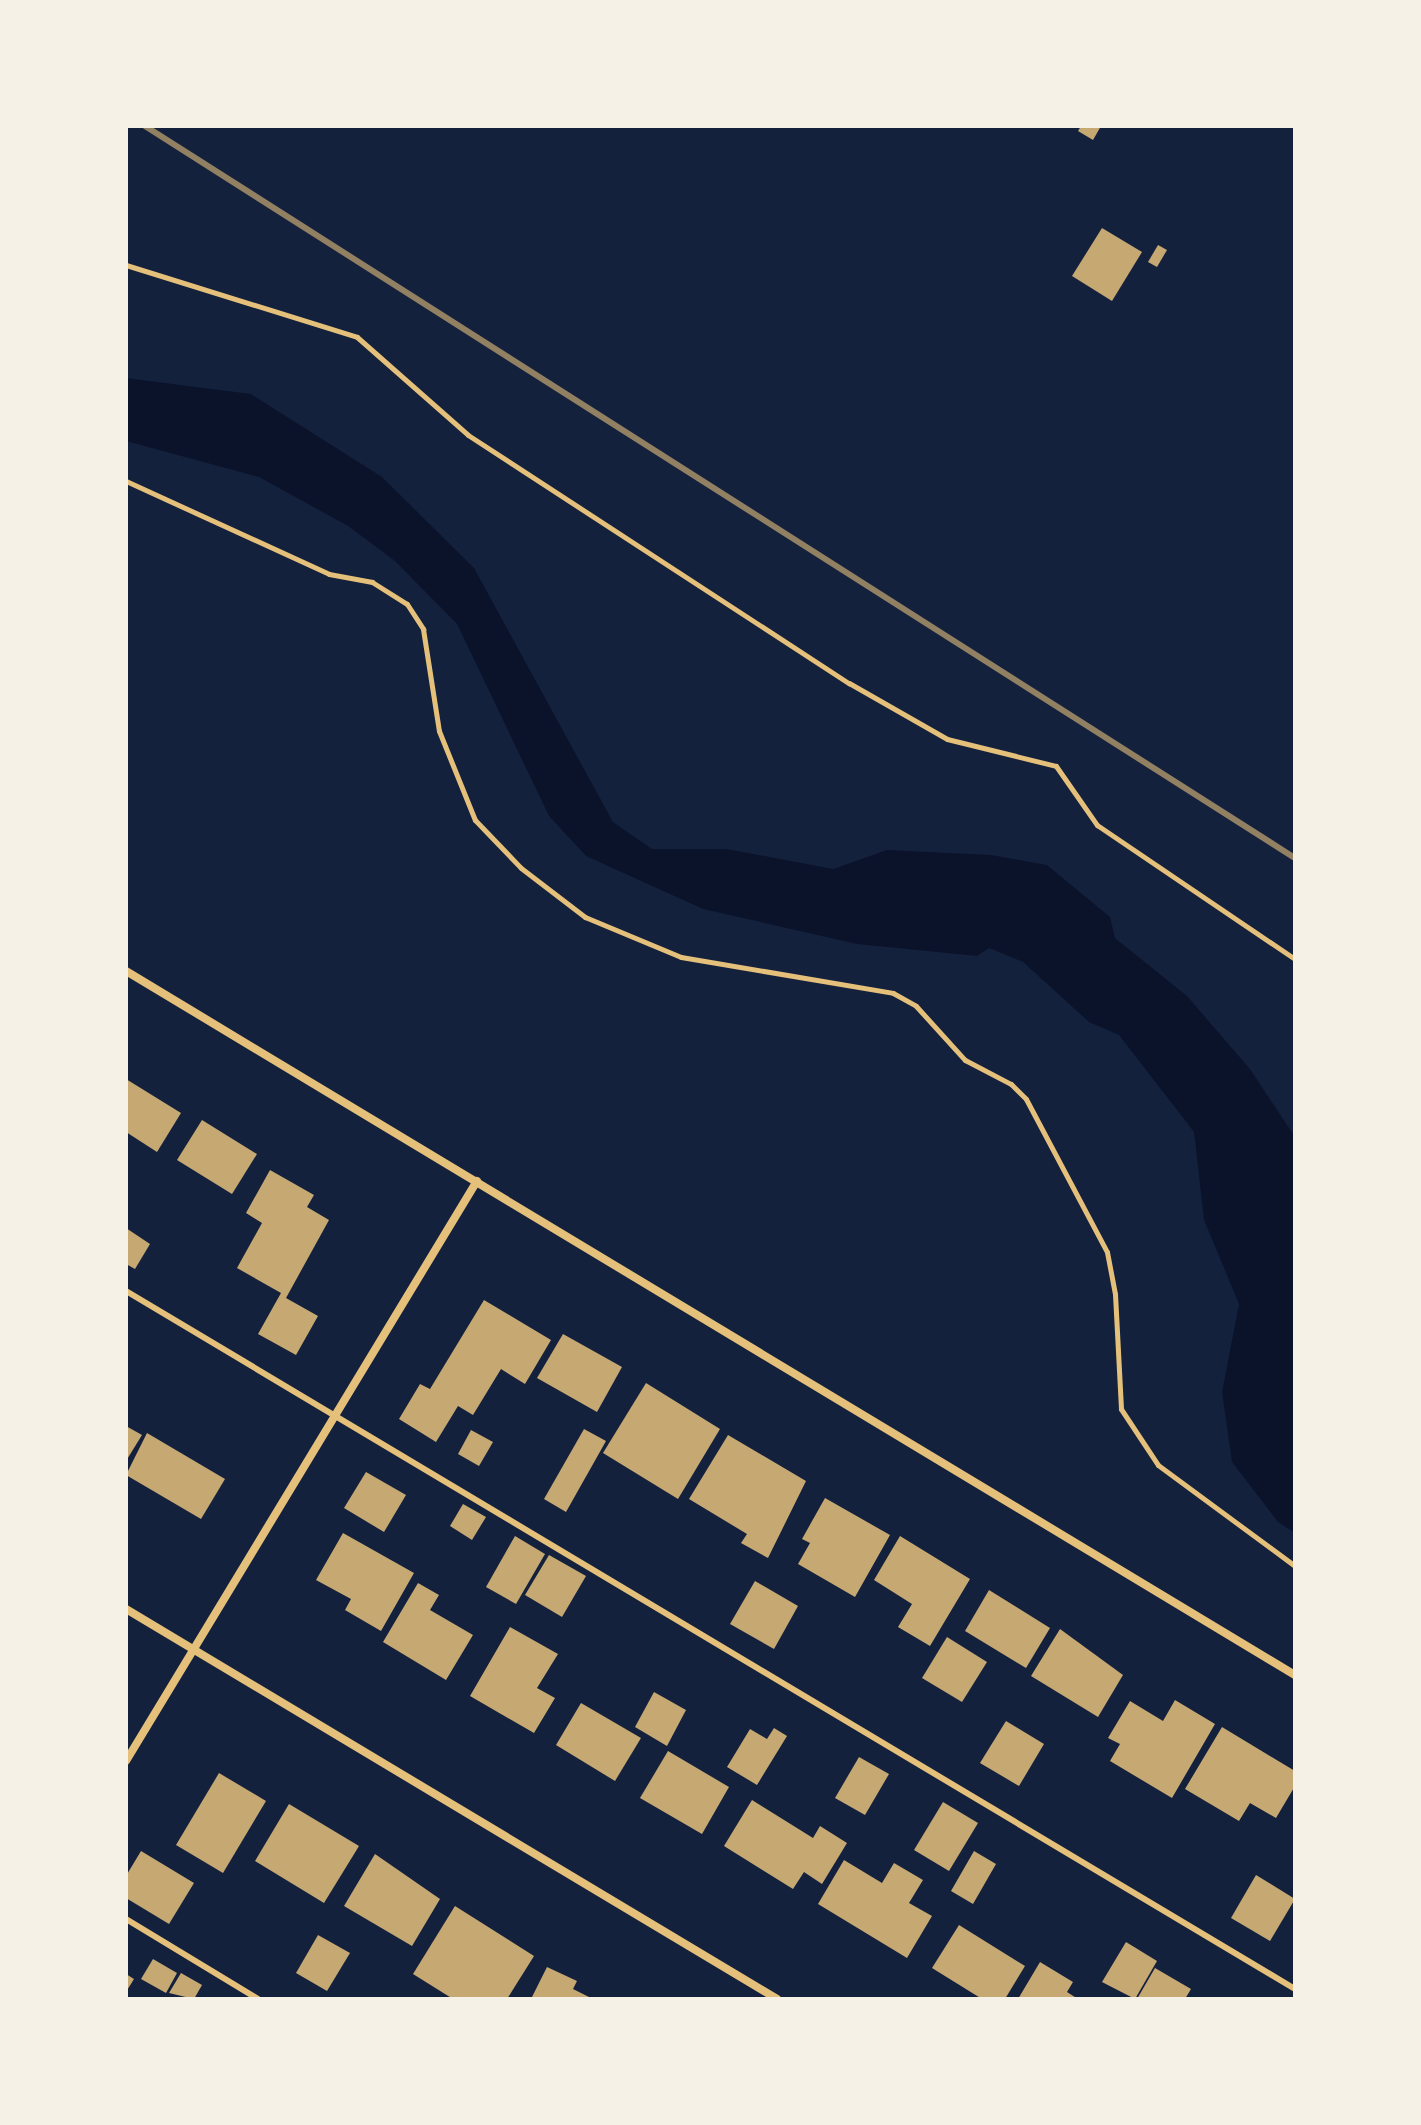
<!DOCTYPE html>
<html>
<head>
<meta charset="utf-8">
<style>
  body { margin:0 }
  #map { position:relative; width:1421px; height:2125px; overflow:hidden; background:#14213d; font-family:"Golos Text",sans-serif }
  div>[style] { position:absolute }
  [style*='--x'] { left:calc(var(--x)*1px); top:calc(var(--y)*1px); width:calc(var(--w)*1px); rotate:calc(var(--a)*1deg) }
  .water>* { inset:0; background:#0b132b }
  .building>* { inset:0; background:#c6a872 }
  .path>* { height:5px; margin:-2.5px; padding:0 2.5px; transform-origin:2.5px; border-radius:2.5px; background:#e5c07b }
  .service>* { height:6px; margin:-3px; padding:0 3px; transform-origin:3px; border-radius:3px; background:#e5c07b }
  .minor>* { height:8px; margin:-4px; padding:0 4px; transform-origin:4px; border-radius:4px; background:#e5c07b }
  .rail>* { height:6px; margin:-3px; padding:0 3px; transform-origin:3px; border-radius:3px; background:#918062 }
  span { translate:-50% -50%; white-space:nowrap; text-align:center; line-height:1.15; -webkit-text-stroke:6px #f6f1e7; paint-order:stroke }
  .frame { position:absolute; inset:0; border:128px solid #f6f1e7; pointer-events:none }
</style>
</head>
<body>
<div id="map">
  <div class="water">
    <i style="clip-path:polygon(126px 378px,251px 394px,382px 477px,474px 568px,613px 822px,652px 849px,727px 849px,833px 869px,887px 850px,991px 855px,1047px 865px,1110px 917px,1115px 938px,1187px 996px,1250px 1069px,1295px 1137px,1295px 1533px,1278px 1522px,1232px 1462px,1222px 1392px,1239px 1304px,1204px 1220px,1194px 1132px,1119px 1035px,1089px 1022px,1023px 962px,989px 948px,977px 956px,857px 944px,703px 909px,586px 856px,549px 816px,457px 624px,395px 561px,348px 526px,259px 477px,126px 441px)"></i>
  </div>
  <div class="building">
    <i style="clip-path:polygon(1081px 126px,1101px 126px,1093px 140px,1078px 131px)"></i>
    <i style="clip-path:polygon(1102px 228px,1142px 252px,1112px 301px,1072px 276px)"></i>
    <i style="clip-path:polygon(1158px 245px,1167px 250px,1157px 267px,1148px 262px)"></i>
    <i style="clip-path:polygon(126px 1079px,181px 1113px,157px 1152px,126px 1132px)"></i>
    <i style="clip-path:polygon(202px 1120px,257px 1154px,232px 1194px,177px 1160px)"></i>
    <i style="clip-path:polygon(270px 1170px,314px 1195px,307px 1207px,329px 1220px,286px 1298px,318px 1316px,296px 1355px,258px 1334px,281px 1293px,237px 1268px,262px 1223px,246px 1213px)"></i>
    <i style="clip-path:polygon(126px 1228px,150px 1244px,135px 1269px,126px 1264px)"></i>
    <i style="clip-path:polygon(484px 1300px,551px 1340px,525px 1384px,501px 1369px,473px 1415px,458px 1406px,436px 1442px,399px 1419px,420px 1384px,430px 1389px)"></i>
    <i style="clip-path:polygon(563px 1334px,622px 1367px,597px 1412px,537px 1378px)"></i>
    <i style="clip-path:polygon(646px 1383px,720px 1429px,678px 1499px,603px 1453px)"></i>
    <i style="clip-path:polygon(126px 1426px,142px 1435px,126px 1461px)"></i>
    <i style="clip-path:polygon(584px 1429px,606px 1441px,566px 1512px,544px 1499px)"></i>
    <i style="clip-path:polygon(471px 1430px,493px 1442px,479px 1466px,458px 1454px)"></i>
    <i style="clip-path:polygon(147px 1433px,225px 1479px,201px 1519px,126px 1475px)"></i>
    <i style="clip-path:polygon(728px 1435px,806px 1481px,768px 1558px,741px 1543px,747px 1534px,689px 1499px)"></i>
    <i style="clip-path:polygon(366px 1472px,406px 1495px,384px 1532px,344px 1508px)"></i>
    <i style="clip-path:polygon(825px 1498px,890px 1535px,855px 1597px,798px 1564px,810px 1543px,802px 1539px)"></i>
    <i style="clip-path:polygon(463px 1504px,486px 1517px,472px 1540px,450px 1526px)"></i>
    <i style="clip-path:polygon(343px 1533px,414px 1573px,381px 1631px,345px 1610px,351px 1599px,316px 1580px)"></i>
    <i style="clip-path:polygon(515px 1536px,545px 1554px,516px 1604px,486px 1587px)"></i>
    <i style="clip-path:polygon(900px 1536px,970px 1579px,930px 1646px,898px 1627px,912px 1604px,874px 1580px)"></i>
    <i style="clip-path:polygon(549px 1555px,586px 1576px,562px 1617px,525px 1595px)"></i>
    <i style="clip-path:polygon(755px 1581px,798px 1606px,774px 1649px,730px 1624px)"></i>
    <i style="clip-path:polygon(418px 1583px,439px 1595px,430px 1610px,473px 1635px,446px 1680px,383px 1642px)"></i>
    <i style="clip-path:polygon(989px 1590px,1050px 1628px,1026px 1668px,965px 1631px)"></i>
    <i style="clip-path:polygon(510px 1627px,558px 1654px,537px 1688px,555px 1698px,534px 1733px,470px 1696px)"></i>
    <i style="clip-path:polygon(1060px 1629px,1123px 1675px,1098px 1717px,1031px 1676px)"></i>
    <i style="clip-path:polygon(947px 1637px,987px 1662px,962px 1702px,922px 1678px)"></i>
    <i style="clip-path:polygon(654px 1692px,686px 1710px,667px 1746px,635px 1727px)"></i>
    <i style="clip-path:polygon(1175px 1700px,1215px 1724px,1172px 1798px,1110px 1761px,1120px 1744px,1108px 1738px,1130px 1701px,1163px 1721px)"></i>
    <i style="clip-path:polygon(581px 1703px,641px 1738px,615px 1781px,556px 1745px)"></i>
    <i style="clip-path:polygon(1006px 1721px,1044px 1744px,1019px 1786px,980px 1763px)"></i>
    <i style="clip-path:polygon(1222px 1727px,1295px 1771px,1295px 1786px,1276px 1818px,1250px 1803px,1239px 1821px,1185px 1789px)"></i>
    <i style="clip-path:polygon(774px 1728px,787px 1736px,757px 1785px,727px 1767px,750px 1729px,767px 1739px)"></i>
    <i style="clip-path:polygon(668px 1751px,729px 1787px,702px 1834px,640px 1798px)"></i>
    <i style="clip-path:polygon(859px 1757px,889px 1774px,865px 1815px,835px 1798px)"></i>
    <i style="clip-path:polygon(219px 1773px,266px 1801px,223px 1873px,176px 1845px)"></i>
    <i style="clip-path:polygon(752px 1800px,813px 1838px,820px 1826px,847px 1843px,822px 1884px,804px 1872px,793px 1889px,724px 1846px)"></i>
    <i style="clip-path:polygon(943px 1802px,978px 1823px,949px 1871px,914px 1850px)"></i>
    <i style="clip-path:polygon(289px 1804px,359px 1846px,324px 1903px,255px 1861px)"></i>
    <i style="clip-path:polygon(141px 1851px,194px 1883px,169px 1924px,126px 1898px,126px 1876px)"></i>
    <i style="clip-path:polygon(974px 1851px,996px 1864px,973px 1904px,951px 1891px)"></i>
    <i style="clip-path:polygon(375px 1854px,440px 1899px,412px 1946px,344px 1906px)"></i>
    <i style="clip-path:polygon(844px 1860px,882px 1883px,894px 1863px,923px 1880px,909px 1903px,932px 1916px,907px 1958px,818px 1904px)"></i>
    <i style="clip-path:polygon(1256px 1875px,1295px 1899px,1270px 1941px,1231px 1918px)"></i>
    <i style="clip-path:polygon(455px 1906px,534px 1956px,507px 1999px,453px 1999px,413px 1974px)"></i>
    <i style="clip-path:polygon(959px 1925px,1025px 1966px,1005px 1999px,982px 1999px,932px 1968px)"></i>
    <i style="clip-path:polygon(318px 1935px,350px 1953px,327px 1991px,296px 1973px)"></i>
    <i style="clip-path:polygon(1126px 1942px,1157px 1961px,1135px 1999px,1102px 1982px)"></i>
    <i style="clip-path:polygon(153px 1959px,177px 1973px,166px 1993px,141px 1979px)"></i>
    <i style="clip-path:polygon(1040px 1962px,1073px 1982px,1067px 1992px,1078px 1999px,1018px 1999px)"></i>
    <i style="clip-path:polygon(547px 1967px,577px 1981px,573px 1989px,593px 1999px,531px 1999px)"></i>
    <i style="clip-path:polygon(1155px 1968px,1191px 1989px,1185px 1999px,1137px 1999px)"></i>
    <i style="clip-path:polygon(181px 1973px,202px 1985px,194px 1999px,169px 1993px)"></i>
    <i style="clip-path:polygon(126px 1974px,134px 1979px,126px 1992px)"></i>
  </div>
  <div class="path">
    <i style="--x:126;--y:265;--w:242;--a:17.3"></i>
    <i style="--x:357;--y:337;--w:148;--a:41.4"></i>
    <i style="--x:468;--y:435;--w:455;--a:33.1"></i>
    <i style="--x:849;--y:683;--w:113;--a:29.7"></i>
    <i style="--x:947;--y:739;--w:112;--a:13.9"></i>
    <i style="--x:1056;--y:766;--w:72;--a:55.2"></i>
    <i style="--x:1097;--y:825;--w:239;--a:34.1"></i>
    <i style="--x:126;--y:481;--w:223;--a:24.6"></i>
    <i style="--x:329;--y:574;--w:44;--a:10.5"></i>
    <i style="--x:372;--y:582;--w:41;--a:32.2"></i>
    <i style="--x:407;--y:604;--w:30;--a:57"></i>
    <i style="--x:423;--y:629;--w:103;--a:81.1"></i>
    <i style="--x:439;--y:731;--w:96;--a:68"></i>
    <i style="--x:475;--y:820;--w:66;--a:46.2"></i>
    <i style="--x:521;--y:868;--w:81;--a:37.4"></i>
    <i style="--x:585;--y:917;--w:104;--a:22.6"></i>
    <i style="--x:681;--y:957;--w:215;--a:9.6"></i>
    <i style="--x:893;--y:993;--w:26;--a:29"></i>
    <i style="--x:916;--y:1006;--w:73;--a:47.8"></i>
    <i style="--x:965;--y:1060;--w:52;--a:27.6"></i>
    <i style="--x:1011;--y:1084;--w:21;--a:45"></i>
    <i style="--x:1026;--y:1099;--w:173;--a:62.1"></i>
    <i style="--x:1107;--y:1252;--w:43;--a:79.2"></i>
    <i style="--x:1115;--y:1294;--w:115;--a:87"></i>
    <i style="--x:1121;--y:1409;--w:67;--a:56.5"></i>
    <i style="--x:1158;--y:1465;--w:170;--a:36.4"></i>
  </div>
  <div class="service">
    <i style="--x:126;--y:1291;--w:1362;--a:30.84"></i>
    <i style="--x:126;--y:1919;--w:154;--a:31.2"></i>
  </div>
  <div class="minor">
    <i style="--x:126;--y:971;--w:1365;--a:31.06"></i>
    <i style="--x:126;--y:1609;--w:759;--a:30.92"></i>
    <i style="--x:126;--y:1761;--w:678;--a:-58.82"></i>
  </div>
  <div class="rail">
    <i style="--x:145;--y:126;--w:1363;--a:32.48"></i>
  </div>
  <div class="frame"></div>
</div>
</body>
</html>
